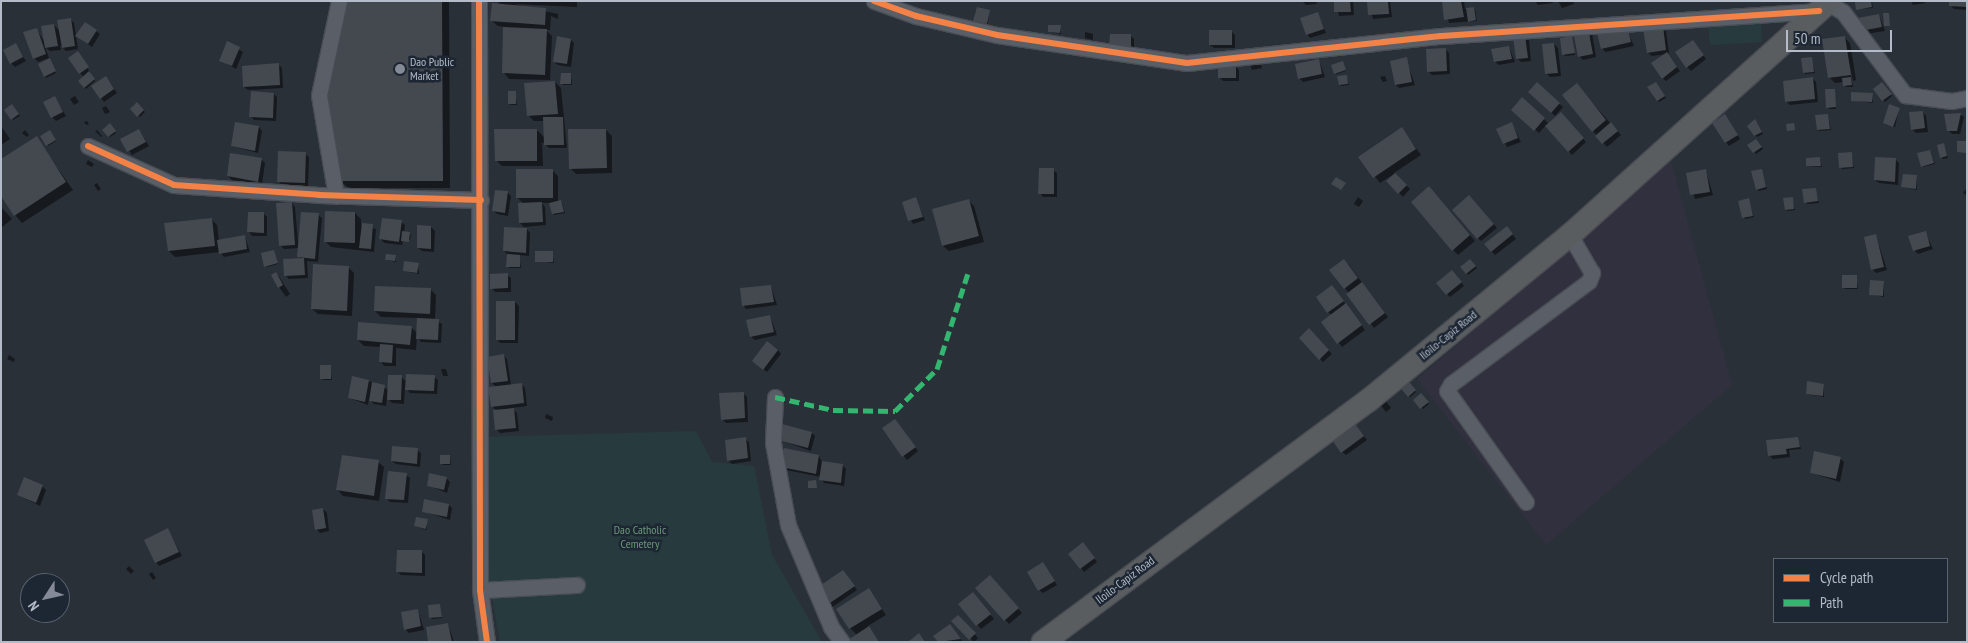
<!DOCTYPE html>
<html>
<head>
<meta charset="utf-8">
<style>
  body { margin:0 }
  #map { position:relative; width:1968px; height:643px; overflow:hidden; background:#2a3038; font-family:"PT Sans Narrow",sans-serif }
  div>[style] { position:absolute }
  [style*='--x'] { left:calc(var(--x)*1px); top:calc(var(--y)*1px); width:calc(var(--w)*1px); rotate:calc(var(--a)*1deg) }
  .medical>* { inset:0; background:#31303e }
  .green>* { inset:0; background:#273a3e }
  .shadow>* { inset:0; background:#0007 }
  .building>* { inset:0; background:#444950 }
  .roads { filter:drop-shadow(1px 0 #484c53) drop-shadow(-1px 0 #484c53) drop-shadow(0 1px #484c53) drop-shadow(0 -1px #484c53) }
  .minor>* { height:15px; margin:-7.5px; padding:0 7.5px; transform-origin:7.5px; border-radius:7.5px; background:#5a5e66 }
  .highway>* { height:22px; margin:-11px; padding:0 11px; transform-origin:11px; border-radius:11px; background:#5a5d60 }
  .quiet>* { height:5px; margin-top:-2.5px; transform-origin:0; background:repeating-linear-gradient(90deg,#33b770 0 10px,transparent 0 15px) }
  .cycleway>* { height:6px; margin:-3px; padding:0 3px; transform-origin:3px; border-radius:3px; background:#f48246 }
  .dots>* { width:14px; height:14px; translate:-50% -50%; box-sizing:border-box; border:2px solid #1d2633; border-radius:50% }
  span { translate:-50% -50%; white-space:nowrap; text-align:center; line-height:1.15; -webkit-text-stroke:5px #1d2633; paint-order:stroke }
  .poi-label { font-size:12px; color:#b4bcc9 }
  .left { translate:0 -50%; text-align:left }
  .street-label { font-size:12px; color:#b4bcc9 }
  .park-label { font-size:12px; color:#6b9a76 }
  .frame { position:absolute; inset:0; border:2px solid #b4bcc9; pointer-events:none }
  .legend { position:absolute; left:1773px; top:558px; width:175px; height:65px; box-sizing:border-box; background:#1d2633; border:1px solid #59626f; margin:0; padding:6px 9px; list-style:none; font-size:15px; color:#b4bcc9 }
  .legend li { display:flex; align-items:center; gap:10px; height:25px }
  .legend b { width:25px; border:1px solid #59626f }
  .north { position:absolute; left:20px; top:573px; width:50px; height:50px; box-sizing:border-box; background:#1d2633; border:1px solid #59626f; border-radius:50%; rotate:235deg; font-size:14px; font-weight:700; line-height:20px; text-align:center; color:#b4bcc9 }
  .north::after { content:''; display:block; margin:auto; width:18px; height:22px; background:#848b96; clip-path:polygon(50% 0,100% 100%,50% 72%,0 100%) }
  .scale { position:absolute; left:1786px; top:30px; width:106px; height:22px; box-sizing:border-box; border:2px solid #b4bcc9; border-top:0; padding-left:6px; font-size:15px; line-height:18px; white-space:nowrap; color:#b4bcc9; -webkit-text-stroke:4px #1d2633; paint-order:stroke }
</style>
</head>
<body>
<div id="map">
  <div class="medical">
    <i style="clip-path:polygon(1671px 161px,1732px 385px,1546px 545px,1417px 379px)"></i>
  </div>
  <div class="green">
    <i style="clip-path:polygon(1761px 21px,1762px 42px,1710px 45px,1708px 24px)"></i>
    <i style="clip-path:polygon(696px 431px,712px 462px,754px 466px,772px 555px,822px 642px,500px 642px,489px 580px,486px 437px)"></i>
  </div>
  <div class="shadow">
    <i style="clip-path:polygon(345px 1px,449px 1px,450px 188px,348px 188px,340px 180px)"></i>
    <i style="clip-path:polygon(497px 1px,577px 1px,577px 7px,514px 4px,558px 14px,558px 19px,551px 16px,550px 30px,546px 30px,552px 36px,550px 80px,509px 79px,504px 73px,505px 27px,498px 26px,492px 21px,501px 5px)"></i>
    <i style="clip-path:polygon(1302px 1px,1316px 1px,1317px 4px,1306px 5px)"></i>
    <i style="clip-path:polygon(1335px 1px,1353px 1px,1354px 15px,1339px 16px)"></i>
    <i style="clip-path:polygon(1368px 1px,1390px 1px,1392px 17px,1373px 19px)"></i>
    <i style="clip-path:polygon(1443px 1px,1464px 1px,1465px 9px,1475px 9px,1477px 21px,1449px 23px)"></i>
    <i style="clip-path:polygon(1535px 1px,1552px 1px,1553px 3px,1538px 5px)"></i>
    <i style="clip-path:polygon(1558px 1px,1573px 1px,1574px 4px,1562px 8px)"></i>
    <i style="clip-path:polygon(1911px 1px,1925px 1px,1925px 3px,1913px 5px)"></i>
    <i style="clip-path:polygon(1967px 1px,1967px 10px,1954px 9px,1951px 6px)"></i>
    <i style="clip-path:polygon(1872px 2px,1873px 8px,1857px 9px,1856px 3px)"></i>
    <i style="clip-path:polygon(989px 11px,988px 24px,975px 20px)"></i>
    <i style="clip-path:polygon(1318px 14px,1326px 33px,1310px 38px,1307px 34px)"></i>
    <i style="clip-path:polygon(1879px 15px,1885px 31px,1865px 34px,1862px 31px)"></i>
    <i style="clip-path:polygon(70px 19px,74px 23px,78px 49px,66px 51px,60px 45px,61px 50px,50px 51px,45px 47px,49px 58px,38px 62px,34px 58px,36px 29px,46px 44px,54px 25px,60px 31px)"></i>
    <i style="clip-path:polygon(85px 23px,100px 34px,92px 47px,77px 36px)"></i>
    <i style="clip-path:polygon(1060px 27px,1061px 34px,1049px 32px)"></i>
    <i style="clip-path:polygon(1626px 28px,1634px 46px,1606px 52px,1602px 49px)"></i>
    <i style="clip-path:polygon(1662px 28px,1666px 31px,1669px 53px,1667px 54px,1680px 71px,1666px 81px,1662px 78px,1666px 54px,1652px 56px,1648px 53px)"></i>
    <i style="clip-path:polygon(1231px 31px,1235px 35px,1235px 48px,1214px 48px,1210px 45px)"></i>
    <i style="clip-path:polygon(1085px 32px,1093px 34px,1093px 40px,1085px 38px)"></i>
    <i style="clip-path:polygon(1575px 32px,1592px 33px,1596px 57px,1583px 60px,1579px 56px)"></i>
    <i style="clip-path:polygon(1130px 35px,1134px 39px,1134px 51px,1114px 50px)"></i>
    <i style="clip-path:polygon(1525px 36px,1529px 40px,1531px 61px,1521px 62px,1517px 58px)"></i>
    <i style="clip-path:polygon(1844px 37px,1850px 43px,1856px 80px,1853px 81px,1845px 42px,1853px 87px,1846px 87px,1844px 82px,1835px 83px,1829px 77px)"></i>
    <i style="clip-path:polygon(1572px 38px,1575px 55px,1565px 56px,1564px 54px)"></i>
    <i style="clip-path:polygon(571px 40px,574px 43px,571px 67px,558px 65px,554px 62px)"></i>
    <i style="clip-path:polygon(228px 43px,243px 52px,236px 69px,220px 60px)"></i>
    <i style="clip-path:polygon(1554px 44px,1558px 48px,1561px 76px,1550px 77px,1546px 73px)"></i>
    <i style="clip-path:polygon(15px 45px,26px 61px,15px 67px,11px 63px)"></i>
    <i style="clip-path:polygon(1696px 45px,1706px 59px,1691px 71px,1687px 67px)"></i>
    <i style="clip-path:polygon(1509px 47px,1515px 62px,1499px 65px,1495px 62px)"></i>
    <i style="clip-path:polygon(1445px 49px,1449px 53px,1450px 74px,1432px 75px,1428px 71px)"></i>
    <i style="clip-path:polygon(78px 52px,95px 81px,86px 89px,79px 81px,84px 77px,80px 73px)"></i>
    <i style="clip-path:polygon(1811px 58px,1815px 73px,1805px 74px,1804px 73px)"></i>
    <i style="clip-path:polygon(1406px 59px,1415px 85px,1399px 88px,1396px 85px)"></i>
    <i style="clip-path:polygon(1260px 60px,1262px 68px,1252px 70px,1248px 61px)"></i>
    <i style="clip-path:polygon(51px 61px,56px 73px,46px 78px,45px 76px)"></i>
    <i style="clip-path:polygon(1319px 61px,1325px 77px,1303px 82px,1299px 78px)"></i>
    <i style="clip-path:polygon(1343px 63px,1346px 71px,1337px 74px,1335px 73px)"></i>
    <i style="clip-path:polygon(278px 64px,282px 68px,283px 88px,248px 90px,244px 87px)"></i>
    <i style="clip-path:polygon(1235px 66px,1239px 70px,1239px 81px,1223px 81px,1219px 77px)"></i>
    <i style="clip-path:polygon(571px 74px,572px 85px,563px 85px,562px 83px)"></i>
    <i style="clip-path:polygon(1346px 76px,1349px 85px,1341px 86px,1340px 85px)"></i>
    <i style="clip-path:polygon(1385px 76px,1387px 81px,1383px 82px,1380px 77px)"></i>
    <i style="clip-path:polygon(1813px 79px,1816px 82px,1818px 102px,1790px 105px,1786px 101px)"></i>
    <i style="clip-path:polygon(109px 82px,117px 93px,104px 102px,93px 87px)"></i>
    <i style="clip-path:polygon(555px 82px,561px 88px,567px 148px,549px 148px,542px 142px,543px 166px,502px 166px,496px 160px,537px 130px,545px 138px,545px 121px,534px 121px,529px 116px)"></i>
    <i style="clip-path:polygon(1882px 83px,1892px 96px,1885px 102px,1875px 89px)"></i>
    <i style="clip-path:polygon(1537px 84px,1563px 107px,1555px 116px,1530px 92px)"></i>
    <i style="clip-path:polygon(1657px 85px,1666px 98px,1659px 102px,1658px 100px)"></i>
    <i style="clip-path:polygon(1580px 89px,1621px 135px,1607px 147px,1593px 131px)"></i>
    <i style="clip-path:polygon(1834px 90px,1836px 109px,1829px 109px,1827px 107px)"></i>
    <i style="clip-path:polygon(515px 92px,517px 105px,511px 105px,509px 104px)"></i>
    <i style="clip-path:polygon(274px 94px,277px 97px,276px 121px,254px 120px,251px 116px)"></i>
    <i style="clip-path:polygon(1872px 94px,1873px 103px,1852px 100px)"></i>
    <i style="clip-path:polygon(75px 96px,79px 102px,74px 105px,70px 99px)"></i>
    <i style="clip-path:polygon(55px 98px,66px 116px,56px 121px,52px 117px)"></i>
    <i style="clip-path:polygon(1522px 99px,1549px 124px,1564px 117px,1586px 142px,1572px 155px,1546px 125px,1539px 133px,1513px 110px)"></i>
    <i style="clip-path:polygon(137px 104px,145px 112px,140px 117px,132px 109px)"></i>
    <i style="clip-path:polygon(12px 106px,20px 116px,13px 120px,6px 111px)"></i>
    <i style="clip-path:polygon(106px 106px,110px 112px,105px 114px,102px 108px)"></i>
    <i style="clip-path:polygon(1899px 109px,1895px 127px,1886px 124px)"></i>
    <i style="clip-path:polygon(1923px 112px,1926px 116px,1928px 132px,1916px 133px,1912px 129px)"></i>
    <i style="clip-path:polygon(1960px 114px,1964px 117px,1960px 134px,1952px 134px,1948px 130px)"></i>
    <i style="clip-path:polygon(1828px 115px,1831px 130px,1819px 131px,1818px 130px)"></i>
    <i style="clip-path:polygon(1728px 120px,1740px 139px,1729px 146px,1726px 142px)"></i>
    <i style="clip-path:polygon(87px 121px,89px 124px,86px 125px,84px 122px)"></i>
    <i style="clip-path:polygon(1756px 122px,1763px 134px,1757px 137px,1755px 135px)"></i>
    <i style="clip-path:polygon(1512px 124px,1521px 142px,1507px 147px,1498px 130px)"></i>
    <i style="clip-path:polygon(110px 125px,116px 133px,110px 137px,104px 130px)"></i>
    <i style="clip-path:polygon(1px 126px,10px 139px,1px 145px)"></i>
    <i style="clip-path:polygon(259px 127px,262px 131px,258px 153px,232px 146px)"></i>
    <i style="clip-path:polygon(1402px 129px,1421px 155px,1394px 173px,1410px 189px,1403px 197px,1388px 181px,1394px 174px,1380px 183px,1360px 157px)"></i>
    <i style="clip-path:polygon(25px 130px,29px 135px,27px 137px,22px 133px)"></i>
    <i style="clip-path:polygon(97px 130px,102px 136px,101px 137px,95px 131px)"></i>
    <i style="clip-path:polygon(139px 130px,149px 146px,132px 155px,122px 139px)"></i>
    <i style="clip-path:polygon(606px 130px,612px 136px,612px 173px,576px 174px,570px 168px)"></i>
    <i style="clip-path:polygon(51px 133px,56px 141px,48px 146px,47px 145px)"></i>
    <i style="clip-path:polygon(36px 138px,73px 190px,22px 223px,15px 215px)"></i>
    <i style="clip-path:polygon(1758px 142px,1763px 149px,1756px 154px,1749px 145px)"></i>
    <i style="clip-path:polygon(1943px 145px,1948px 158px,1943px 159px,1941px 157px)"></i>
    <i style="clip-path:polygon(1930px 151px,1935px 164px,1923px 167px,1922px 166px)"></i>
    <i style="clip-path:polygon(1851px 153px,1854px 168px,1842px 169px,1841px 167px)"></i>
    <i style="clip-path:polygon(305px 154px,309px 157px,308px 186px,282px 185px,278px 181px)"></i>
    <i style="clip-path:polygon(1820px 158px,1822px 167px,1808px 166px)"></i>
    <i style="clip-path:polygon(261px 159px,265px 163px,262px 184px,232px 180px,228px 176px)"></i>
    <i style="clip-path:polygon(88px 160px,94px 164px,92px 167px,86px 164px)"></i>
    <i style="clip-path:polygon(1896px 160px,1899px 163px,1898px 185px,1879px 183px,1875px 180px)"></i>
    <i style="clip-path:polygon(552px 170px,558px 176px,558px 202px,562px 203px,565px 213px,554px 215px,550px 203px,542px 203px,545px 207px,546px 225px,524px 227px,520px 223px,524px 204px,517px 197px)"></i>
    <i style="clip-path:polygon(1053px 170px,1057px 173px,1057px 197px,1043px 197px,1040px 193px)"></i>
    <i style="clip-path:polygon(1761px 170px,1767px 189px,1758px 191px,1757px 189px)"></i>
    <i style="clip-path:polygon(1706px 171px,1713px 195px,1695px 199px,1687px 174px)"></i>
    <i style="clip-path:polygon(1917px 176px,1917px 190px,1903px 187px)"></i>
    <i style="clip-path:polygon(97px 183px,101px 189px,98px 191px,94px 185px)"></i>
    <i style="clip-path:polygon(1815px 189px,1819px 203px,1807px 204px,1806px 202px)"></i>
    <i style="clip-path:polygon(1966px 189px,1967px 189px,1967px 196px,1963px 193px)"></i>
    <i style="clip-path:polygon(507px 192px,511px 196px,508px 216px,497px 214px,494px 211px)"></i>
    <i style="clip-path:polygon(1435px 194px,1475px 241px,1458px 255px,1453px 250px)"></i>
    <i style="clip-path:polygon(1358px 197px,1363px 201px,1359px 207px,1354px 204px)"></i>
    <i style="clip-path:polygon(915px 198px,925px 220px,913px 224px,903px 202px)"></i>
    <i style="clip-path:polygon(1792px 198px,1795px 210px,1787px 211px,1786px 209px)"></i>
    <i style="clip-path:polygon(968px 200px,974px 206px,984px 242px,949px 251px,943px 246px,933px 210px)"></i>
    <i style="clip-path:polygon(1473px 200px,1497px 228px,1481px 241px,1478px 238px)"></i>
    <i style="clip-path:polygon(1748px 200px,1754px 217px,1745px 219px,1740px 202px)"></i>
    <i style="clip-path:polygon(292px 203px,295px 207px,298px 242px,318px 215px,322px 218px,318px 262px,307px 261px,308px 278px,289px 279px,286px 276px,300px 259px,299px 248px,284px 249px,280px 245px)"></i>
    <i style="clip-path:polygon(1px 207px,12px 219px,1px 228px)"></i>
    <i style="clip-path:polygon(355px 213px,361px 219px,361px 225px,376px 229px,374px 252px,331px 247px,325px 241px)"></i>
    <i style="clip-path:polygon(264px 214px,267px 217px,267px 236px,252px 236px,249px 232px)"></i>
    <i style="clip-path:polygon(211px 219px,217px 225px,219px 241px,245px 237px,250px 252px,224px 257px,220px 252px,175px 257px,169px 251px)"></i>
    <i style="clip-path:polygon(401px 222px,405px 225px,404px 233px,411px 235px,410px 240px,403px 240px,402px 245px,384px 243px,381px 239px)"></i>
    <i style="clip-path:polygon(431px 227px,435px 231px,434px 252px,422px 251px,418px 248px)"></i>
    <i style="clip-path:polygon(527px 229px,530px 233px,529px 256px,519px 255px,521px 268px,509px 268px,508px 255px,504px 251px)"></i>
    <i style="clip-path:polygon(1510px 231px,1516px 239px,1495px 255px,1491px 251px)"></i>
    <i style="clip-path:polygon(1925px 232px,1933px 249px,1918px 254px,1914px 250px)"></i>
    <i style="clip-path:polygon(1876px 236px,1887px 270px,1876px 273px,1872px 269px)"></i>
    <i style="clip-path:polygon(274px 251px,278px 264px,267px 267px,265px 266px)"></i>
    <i style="clip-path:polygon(552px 252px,554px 263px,536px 261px)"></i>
    <i style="clip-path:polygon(395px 256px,396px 262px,386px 260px)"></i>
    <i style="clip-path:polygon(1470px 260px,1477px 268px,1468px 275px,1461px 268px)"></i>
    <i style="clip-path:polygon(418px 264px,419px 274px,404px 271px)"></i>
    <i style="clip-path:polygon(1348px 264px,1388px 317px,1374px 328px,1345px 288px)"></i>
    <i style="clip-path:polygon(348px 267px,354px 273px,352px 316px,318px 314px,312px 309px)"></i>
    <i style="clip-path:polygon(278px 275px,290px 294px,286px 297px,279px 287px)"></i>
    <i style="clip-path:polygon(507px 275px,511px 278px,511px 292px,495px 292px,492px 288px)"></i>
    <i style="clip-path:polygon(1456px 275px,1464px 286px,1450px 297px,1447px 294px)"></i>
    <i style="clip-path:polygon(1856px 276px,1858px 289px,1845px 289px,1844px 288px)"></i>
    <i style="clip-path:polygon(1884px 283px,1884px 297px,1870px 294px)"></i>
    <i style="clip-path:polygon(771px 286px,777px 305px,746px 309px,743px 305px)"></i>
    <i style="clip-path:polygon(1332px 286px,1365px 330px,1342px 347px,1323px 322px,1332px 315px,1328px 312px)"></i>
    <i style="clip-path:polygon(430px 289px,436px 295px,435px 320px,442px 324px,441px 343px,421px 342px,417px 337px,416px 350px,396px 348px,396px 366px,384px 366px,381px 362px,381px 347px,364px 346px,358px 340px,411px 327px,418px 334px,419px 318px,381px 317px,375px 311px)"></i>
    <i style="clip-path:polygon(515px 302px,519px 306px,518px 343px,500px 343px,497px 339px)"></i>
    <i style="clip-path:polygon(770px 316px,777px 335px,755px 340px,751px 337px)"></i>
    <i style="clip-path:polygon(1309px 330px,1332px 354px,1323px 362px,1300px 338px)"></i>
    <i style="clip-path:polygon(778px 350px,781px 354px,767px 372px,757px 364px)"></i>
    <i style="clip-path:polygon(9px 355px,15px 359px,14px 362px,7px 359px)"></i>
    <i style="clip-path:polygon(504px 356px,507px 359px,511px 385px,521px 384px,525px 388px,527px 406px,512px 408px,517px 413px,519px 431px,500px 433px,496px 429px,497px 411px,492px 406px,496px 387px,492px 383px,488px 358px)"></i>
    <i style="clip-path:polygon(330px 367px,332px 380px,323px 380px,321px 378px)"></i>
    <i style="clip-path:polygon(441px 369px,446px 369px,448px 376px,443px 376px)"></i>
    <i style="clip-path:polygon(401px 377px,407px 382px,434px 377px,438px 380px,437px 394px,410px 393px,405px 387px,404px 404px,392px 403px,387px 398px,386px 406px,374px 404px,369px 399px,368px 405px,349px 398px,369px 381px,389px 390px)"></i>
    <i style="clip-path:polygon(1405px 379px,1416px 392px,1410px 397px,1399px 384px)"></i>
    <i style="clip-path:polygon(1824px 385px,1824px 397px,1807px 394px)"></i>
    <i style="clip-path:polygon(743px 393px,747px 397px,748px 422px,726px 423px,722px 419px)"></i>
    <i style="clip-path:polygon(1421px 395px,1429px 404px,1423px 409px,1415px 400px)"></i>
    <i style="clip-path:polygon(1385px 400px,1391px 408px,1386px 412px,1379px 403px)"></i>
    <i style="clip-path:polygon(546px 414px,553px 417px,552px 421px,545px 418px)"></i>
    <i style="clip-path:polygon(898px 424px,918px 451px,907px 460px,883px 429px)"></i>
    <i style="clip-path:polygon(1356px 426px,1367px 440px,1346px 455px,1342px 452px)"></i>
    <i style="clip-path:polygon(812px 433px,815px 436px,811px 451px,780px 440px)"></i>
    <i style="clip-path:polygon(745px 439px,749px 442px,751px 461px,732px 464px,728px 460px)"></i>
    <i style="clip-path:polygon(1798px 439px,1801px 449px,1789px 450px,1790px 457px,1773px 459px,1770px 456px)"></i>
    <i style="clip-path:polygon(417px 450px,421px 453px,420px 467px,396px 464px,392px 461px)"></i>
    <i style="clip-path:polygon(450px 456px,451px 465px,443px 465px,441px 463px)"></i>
    <i style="clip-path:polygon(819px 456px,822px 462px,842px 465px,846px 469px,844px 486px,824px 483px,821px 477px,786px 470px,782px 467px)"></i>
    <i style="clip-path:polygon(1840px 458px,1844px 462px,1840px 482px,1811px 473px)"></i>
    <i style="clip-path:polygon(378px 462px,384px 467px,379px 501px,343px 496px,338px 490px)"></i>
    <i style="clip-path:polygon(406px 475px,410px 478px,408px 503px,390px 502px,386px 498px)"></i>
    <i style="clip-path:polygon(446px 478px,450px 482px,447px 493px,428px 485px)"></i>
    <i style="clip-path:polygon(42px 486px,46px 490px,40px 506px,18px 495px)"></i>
    <i style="clip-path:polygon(449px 505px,452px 508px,450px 520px,423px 511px)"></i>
    <i style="clip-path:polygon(323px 509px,327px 513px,329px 531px,320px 533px,316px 529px)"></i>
    <i style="clip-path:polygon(427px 520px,427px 530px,415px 526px)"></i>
    <i style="clip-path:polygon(168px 530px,182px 556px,159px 566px,156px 562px)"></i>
    <i style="clip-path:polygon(1086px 548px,1097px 562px,1084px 572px,1081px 568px)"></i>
    <i style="clip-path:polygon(422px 552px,425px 555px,425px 576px,401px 575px,397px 571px)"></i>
    <i style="clip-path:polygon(1043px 563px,1057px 585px,1043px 593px,1039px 590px)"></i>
    <i style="clip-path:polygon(129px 566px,134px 571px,131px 574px,126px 569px)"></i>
    <i style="clip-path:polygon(843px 571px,857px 590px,831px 608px,828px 604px)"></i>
    <i style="clip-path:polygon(152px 572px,156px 578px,153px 580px,149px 574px)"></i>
    <i style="clip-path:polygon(993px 580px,1022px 613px,1009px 624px,977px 588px)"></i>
    <i style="clip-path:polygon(869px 590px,886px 615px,868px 626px,879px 642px,847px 642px,857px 635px,850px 628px)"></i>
    <i style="clip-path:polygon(976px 597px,994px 619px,981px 629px,960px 604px)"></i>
    <i style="clip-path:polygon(440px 606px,442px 618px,432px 619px,430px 617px)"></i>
    <i style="clip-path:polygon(418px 610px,424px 630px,409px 633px,405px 629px)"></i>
    <i style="clip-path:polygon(958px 616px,978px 638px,974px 642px,953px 621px)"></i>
    <i style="clip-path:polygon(448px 624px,454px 642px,429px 642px)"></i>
    <i style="clip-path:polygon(953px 629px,963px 642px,939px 642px)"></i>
  </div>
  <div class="building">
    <i style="clip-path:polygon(344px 1px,442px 1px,443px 181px,339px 181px,323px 105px)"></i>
    <i style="clip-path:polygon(1334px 1px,1350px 1px,1351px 12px,1334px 12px)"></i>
    <i style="clip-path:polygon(1367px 1px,1388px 1px,1389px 14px,1368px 15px)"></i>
    <i style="clip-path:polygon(1442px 1px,1461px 1px,1464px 17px,1444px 20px)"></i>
    <i style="clip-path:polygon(1871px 1px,1872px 7px,1856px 10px,1855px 2px)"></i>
    <i style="clip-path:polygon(1949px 1px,1967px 1px,1967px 7px,1949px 6px)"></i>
    <i style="clip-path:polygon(492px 3px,546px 8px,545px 25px,490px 21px)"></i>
    <i style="clip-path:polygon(977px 7px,990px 10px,987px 24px,973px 21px)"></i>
    <i style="clip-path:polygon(1474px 7px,1476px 20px,1468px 22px,1466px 8px)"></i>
    <i style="clip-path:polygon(1318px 12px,1324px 29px,1306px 35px,1300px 18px)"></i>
    <i style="clip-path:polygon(1883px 13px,1889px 13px,1890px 26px,1884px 26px)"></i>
    <i style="clip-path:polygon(1879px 14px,1882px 27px,1860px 31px,1858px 18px)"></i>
    <i style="clip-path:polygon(71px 18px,75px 46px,62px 48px,57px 20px)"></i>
    <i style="clip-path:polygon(85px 22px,97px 30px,88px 44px,75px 36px)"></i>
    <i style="clip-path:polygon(54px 24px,58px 46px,45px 48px,41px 26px)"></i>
    <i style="clip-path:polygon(1048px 25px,1061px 25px,1060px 33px,1048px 32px)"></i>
    <i style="clip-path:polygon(1627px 26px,1631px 42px,1601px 49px,1597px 33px)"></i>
    <i style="clip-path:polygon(1663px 26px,1666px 50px,1647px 53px,1643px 29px)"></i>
    <i style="clip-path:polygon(503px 27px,547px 29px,545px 75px,502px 73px)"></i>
    <i style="clip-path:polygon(37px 28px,46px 54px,33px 59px,23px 32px)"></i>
    <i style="clip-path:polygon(1588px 28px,1593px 54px,1578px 57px,1573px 31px)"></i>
    <i style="clip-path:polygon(1209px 30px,1232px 30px,1232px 45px,1209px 45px)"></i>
    <i style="clip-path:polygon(1110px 34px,1131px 34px,1131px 48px,1109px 47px)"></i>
    <i style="clip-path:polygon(1525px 35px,1528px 58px,1516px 59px,1513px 37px)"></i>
    <i style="clip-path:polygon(557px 36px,571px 39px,567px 64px,553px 62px)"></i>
    <i style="clip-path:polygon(1572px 36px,1575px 53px,1562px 55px,1560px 38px)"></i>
    <i style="clip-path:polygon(1845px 36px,1851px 75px,1828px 78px,1822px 39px)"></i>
    <i style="clip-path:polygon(1693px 40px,1704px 55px,1686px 68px,1675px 52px)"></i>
    <i style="clip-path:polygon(227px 41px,240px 47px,232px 66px,219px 61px)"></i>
    <i style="clip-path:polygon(16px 43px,23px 57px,10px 64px,3px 50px)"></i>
    <i style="clip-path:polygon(1554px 43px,1558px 73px,1545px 74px,1542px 44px)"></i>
    <i style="clip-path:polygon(1509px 46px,1512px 59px,1494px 62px,1491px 49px)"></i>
    <i style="clip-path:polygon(1446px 48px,1447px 71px,1427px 72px,1426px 49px)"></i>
    <i style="clip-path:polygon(78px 51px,89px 67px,79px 74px,68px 58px)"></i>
    <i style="clip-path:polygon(1667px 52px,1677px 67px,1662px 79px,1651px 63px)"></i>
    <i style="clip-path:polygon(1407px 57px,1412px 82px,1395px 85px,1390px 61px)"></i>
    <i style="clip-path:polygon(1812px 57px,1814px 72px,1803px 73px,1801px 58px)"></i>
    <i style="clip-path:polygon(50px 58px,56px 71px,44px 77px,38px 64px)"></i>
    <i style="clip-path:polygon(1319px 59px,1322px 74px,1298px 79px,1295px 64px)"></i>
    <i style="clip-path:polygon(1343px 61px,1346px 70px,1334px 74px,1331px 65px)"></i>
    <i style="clip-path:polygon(279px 63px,280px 85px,243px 87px,242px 66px)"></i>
    <i style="clip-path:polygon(1218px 65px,1236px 65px,1236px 78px,1218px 78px)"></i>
    <i style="clip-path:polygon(89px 71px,95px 79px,84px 88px,78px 81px)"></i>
    <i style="clip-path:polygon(561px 73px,571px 73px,571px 84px,560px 84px)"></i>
    <i style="clip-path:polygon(1347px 75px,1348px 84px,1339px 85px,1337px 76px)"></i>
    <i style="clip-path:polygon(106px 76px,114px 89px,100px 99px,91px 86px)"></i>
    <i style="clip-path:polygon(1813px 77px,1815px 99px,1785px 102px,1783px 81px)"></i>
    <i style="clip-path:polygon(1851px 77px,1852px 85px,1843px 86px,1842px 78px)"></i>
    <i style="clip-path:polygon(555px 81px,558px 114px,527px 116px,524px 83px)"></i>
    <i style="clip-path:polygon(1537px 82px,1560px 103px,1551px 113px,1528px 92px)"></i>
    <i style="clip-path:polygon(1656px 82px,1665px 96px,1657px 101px,1647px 87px)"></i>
    <i style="clip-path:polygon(1882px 82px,1892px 94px,1882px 101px,1873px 89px)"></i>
    <i style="clip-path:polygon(1577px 83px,1606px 120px,1592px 132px,1562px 95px)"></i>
    <i style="clip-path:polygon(1825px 89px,1835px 89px,1836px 107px,1826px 108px)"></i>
    <i style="clip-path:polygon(251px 91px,274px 93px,273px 118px,249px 117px)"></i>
    <i style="clip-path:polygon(508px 91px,516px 91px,516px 104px,508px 104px)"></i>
    <i style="clip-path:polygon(1851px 92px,1873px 93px,1872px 102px,1851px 101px)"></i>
    <i style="clip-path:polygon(55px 96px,63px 112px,51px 118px,43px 102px)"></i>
    <i style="clip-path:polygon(1522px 97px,1545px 118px,1534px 131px,1511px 110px)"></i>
    <i style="clip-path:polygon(137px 102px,144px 110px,137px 117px,130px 109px)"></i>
    <i style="clip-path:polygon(12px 104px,19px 114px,11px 120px,4px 110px)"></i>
    <i style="clip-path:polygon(1889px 104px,1900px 108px,1893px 127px,1883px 123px)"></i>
    <i style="clip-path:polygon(1923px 111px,1925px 128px,1911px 130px,1909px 112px)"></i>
    <i style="clip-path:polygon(1561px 112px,1584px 138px,1568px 152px,1545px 126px)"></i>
    <i style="clip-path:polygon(1961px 113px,1957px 131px,1947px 131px,1944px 114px)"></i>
    <i style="clip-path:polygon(1725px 114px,1738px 135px,1725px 143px,1712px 123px)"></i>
    <i style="clip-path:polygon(1828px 114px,1830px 129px,1817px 130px,1815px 115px)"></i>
    <i style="clip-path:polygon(543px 117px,563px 117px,564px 145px,544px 145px)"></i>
    <i style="clip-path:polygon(1755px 119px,1762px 132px,1754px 136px,1747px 126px)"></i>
    <i style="clip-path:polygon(235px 122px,259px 126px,255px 151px,231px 146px)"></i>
    <i style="clip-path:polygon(1512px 122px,1518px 138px,1503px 144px,1496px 129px)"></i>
    <i style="clip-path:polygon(1611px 122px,1618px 131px,1602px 144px,1595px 136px)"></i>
    <i style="clip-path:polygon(110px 123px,116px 131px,108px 137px,102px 130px)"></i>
    <i style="clip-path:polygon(1794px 123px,1795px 130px,1787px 131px,1786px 124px)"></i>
    <i style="clip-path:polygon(1402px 127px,1416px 149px,1373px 178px,1358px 157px)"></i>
    <i style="clip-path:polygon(139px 129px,146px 142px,127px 152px,120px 139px)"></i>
    <i style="clip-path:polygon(494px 129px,537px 129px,537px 161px,495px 161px)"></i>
    <i style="clip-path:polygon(568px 129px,606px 129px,607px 168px,569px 169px)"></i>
    <i style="clip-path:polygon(50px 130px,56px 140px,46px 146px,40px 136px)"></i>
    <i style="clip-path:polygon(37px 136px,66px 182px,14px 216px,1px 196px,1px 159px)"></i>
    <i style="clip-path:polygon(1756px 139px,1762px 147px,1753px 153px,1747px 145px)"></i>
    <i style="clip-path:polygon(1957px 141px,1967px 141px,1967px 153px,1957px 152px)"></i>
    <i style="clip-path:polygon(1944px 143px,1947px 156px,1940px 158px,1937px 145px)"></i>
    <i style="clip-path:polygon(1930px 150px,1934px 163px,1921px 167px,1917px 153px)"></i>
    <i style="clip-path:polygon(278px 151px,306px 152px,305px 183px,277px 182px)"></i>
    <i style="clip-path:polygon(1852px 152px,1853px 167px,1839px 168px,1838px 153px)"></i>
    <i style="clip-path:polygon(230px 153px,262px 158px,258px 182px,227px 176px)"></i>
    <i style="clip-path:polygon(1820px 157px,1821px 166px,1806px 166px,1806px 158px)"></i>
    <i style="clip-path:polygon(1875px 157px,1896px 158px,1895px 182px,1874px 180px)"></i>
    <i style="clip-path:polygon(1039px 168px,1054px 168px,1054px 194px,1038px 194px)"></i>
    <i style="clip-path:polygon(516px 169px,553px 169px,553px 198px,516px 198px)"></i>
    <i style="clip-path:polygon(1706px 169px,1710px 192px,1690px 195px,1686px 173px)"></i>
    <i style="clip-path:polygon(1762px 169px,1766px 187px,1756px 190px,1751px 171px)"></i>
    <i style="clip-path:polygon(1395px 173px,1407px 185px,1398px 194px,1386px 181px)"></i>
    <i style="clip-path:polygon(1903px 174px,1917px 175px,1916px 189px,1901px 187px)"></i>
    <i style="clip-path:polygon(1336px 177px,1346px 183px,1341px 190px,1331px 184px)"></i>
    <i style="clip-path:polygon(1429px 186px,1470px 235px,1452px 251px,1411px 202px)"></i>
    <i style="clip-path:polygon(1816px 188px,1818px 201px,1804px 203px,1802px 189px)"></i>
    <i style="clip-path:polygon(495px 190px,508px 191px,505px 213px,492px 211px)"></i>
    <i style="clip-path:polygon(1469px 195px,1494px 224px,1477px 239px,1452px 210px)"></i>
    <i style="clip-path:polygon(916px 197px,923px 217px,908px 221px,902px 202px)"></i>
    <i style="clip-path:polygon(1793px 197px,1794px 209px,1785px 210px,1783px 198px)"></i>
    <i style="clip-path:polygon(1749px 198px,1753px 216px,1742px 218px,1738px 201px)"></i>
    <i style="clip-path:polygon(969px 199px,979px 236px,942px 246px,932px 209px)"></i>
    <i style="clip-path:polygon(561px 200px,564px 212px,552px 214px,549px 203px)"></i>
    <i style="clip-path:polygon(292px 202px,295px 245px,279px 246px,276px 203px)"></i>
    <i style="clip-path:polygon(542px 202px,543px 222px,519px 223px,518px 203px)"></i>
    <i style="clip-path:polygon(325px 211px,355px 212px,355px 243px,324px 242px)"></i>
    <i style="clip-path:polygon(248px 212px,264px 212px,264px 233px,247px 232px)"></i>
    <i style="clip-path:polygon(301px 212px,319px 213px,315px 259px,297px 257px)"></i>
    <i style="clip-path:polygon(212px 218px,215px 246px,168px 251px,164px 223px)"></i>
    <i style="clip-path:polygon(382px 218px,402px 220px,399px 242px,379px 239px)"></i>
    <i style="clip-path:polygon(362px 223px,373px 224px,371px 249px,359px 248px)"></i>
    <i style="clip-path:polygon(417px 225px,431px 226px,431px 249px,417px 248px)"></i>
    <i style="clip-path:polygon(1507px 226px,1513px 234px,1491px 252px,1484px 244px)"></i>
    <i style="clip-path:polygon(504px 227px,527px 228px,526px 253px,503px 251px)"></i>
    <i style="clip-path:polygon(402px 231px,410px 232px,409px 242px,401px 241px)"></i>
    <i style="clip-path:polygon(1926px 231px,1930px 246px,1913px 251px,1908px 236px)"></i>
    <i style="clip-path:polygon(1876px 234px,1884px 267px,1871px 270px,1864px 237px)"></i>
    <i style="clip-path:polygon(245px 235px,247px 249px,219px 254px,217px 240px)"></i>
    <i style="clip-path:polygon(274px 250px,278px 263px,264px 267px,261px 253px)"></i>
    <i style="clip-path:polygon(535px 251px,553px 251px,553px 262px,535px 262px)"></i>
    <i style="clip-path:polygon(386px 254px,396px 255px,395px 261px,385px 260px)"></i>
    <i style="clip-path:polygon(507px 254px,520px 255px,520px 267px,506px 267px)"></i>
    <i style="clip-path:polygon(304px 258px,305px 275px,284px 276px,283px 259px)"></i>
    <i style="clip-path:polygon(1344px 259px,1358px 278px,1344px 289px,1329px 270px)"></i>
    <i style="clip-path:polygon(1470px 259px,1476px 266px,1466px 274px,1460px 267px)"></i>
    <i style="clip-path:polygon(404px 261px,419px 263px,417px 273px,403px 271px)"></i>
    <i style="clip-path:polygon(313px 264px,349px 266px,347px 311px,311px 309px)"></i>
    <i style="clip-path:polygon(1452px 270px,1462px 282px,1446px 295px,1436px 283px)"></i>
    <i style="clip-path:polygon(276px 272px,283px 285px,278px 288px,271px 275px)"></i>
    <i style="clip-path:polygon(508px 273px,508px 288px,490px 289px,490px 274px)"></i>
    <i style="clip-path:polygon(1842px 275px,1857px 275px,1857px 288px,1842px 288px)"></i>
    <i style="clip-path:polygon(1870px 280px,1884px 281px,1883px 296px,1869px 295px)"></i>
    <i style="clip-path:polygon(1362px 282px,1385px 313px,1369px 325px,1346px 294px)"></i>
    <i style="clip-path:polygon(771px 285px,774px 302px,742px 306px,740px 288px)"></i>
    <i style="clip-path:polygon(1332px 285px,1344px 301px,1327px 313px,1316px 297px)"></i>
    <i style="clip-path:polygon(375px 286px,431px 288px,430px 314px,374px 311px)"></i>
    <i style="clip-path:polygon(496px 301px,515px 301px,515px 340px,496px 340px)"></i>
    <i style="clip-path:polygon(1346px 303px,1362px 325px,1337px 344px,1321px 322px)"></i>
    <i style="clip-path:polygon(770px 315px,774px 332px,750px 337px,746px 320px)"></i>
    <i style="clip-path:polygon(417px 318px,439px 319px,438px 340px,416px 339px)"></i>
    <i style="clip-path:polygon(358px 322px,412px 326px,410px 345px,357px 340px)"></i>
    <i style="clip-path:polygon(1309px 328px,1329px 350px,1319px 360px,1299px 338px)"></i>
    <i style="clip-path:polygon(767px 341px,778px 350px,763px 370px,752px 361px)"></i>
    <i style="clip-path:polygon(380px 344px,393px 345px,392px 363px,379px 362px)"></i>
    <i style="clip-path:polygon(504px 354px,508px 381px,491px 383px,487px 357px)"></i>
    <i style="clip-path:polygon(320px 365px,331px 365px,331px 379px,320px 379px)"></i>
    <i style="clip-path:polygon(406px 374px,435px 375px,434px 391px,405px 390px)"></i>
    <i style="clip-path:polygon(388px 375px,402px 375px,401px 400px,387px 400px)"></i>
    <i style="clip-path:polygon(352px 376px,369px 380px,365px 402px,348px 398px)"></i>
    <i style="clip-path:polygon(1405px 377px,1416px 390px,1408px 397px,1397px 384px)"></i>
    <i style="clip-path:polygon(1807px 381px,1824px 384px,1823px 396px,1806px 394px)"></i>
    <i style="clip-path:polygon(372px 382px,385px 385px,382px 403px,369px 401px)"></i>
    <i style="clip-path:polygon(522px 383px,524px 403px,491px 407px,488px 387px)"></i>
    <i style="clip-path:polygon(744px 392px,745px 418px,721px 420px,719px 393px)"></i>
    <i style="clip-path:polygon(1421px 393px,1429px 402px,1420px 409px,1413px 400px)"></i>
    <i style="clip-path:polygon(514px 408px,516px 428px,495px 430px,493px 410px)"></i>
    <i style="clip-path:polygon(895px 419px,916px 447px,902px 457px,882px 428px)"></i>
    <i style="clip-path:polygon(1353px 421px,1364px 436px,1341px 453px,1330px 437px)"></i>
    <i style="clip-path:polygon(782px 424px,812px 432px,808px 448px,778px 440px)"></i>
    <i style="clip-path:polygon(746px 437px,748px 458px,727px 461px,725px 440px)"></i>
    <i style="clip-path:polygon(1798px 437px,1800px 447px,1786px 449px,1787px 454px,1768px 456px,1766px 440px)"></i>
    <i style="clip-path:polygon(392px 446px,418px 448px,417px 464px,391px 461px)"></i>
    <i style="clip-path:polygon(784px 448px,819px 455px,816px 474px,781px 467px)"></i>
    <i style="clip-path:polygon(1814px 451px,1841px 457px,1836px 479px,1810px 473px)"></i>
    <i style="clip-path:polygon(342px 455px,379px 460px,374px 496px,336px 490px)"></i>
    <i style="clip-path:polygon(440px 455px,450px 455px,450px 464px,440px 464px)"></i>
    <i style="clip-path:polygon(822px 461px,843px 464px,841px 483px,819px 480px)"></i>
    <i style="clip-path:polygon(388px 471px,407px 473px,404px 500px,385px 499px)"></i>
    <i style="clip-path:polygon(429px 473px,447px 477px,444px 490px,427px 486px)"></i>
    <i style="clip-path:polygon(24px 477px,43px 485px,36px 503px,17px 495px)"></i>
    <i style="clip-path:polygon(816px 480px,817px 488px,808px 488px,808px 481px)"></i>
    <i style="clip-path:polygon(424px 499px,449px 504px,447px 517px,422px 512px)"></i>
    <i style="clip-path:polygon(323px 508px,326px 528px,315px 530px,312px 510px)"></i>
    <i style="clip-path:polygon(416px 517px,428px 519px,426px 529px,414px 526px)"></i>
    <i style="clip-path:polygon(168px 528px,179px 552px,155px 563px,144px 540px)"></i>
    <i style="clip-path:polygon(1083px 542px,1095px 558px,1080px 569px,1068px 554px)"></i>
    <i style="clip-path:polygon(397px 550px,422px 550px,422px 573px,396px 572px)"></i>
    <i style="clip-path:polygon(1043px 562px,1055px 581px,1038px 591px,1027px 572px)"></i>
    <i style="clip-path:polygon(843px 570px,855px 586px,827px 605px,815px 589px)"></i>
    <i style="clip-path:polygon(990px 575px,1019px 608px,1004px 621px,975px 588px)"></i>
    <i style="clip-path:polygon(869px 588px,882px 609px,849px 629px,836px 609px)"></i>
    <i style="clip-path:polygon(973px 592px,991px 614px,976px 626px,958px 604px)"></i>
    <i style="clip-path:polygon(440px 604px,442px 617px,429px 618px,428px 605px)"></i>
    <i style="clip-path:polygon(418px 609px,421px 626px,404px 630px,401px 612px)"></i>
    <i style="clip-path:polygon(958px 615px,976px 633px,969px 640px,951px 621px)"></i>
    <i style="clip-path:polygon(448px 623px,452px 642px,428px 642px,426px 627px)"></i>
    <i style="clip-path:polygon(950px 624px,961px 639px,938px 642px,933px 636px)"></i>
    <i style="clip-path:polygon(869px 626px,879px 642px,845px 642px)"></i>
    <i style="clip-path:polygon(919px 633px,925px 642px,908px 642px)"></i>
  </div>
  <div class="roads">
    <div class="minor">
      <i style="--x:479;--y:1;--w:589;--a:89.9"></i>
      <i style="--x:480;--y:590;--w:52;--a:82.3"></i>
      <i style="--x:874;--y:1;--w:45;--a:19.7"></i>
      <i style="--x:916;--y:16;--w:83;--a:13.2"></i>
      <i style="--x:997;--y:35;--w:192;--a:8.4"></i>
      <i style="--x:1187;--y:63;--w:255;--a:-6.1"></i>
      <i style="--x:1441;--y:36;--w:379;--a:-3.8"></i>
      <i style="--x:1828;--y:3;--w:17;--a:31"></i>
      <i style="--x:1843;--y:12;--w:104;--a:53.2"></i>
      <i style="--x:1905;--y:95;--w:47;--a:7.3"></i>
      <i style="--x:1952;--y:101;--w:15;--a:-11"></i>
      <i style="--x:88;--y:146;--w:94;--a:24.4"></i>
      <i style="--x:174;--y:185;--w:145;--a:3.9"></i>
      <i style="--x:319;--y:195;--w:162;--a:1.8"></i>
      <i style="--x:336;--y:196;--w:102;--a:-99.6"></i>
      <i style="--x:319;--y:95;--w:96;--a:-78"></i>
      <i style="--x:775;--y:397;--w:46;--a:92.5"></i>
      <i style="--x:773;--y:443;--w:83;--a:79.6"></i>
      <i style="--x:788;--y:525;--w:111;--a:67.1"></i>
      <i style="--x:831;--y:627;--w:19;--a:54"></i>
      <i style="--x:1526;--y:502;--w:136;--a:-125.4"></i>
      <i style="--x:1447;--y:391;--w:8;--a:-60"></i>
      <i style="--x:1451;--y:384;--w:172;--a:-36.7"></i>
      <i style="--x:1589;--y:281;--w:9;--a:-69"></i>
      <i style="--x:1592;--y:273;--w:44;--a:-120.1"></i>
      <i style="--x:480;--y:590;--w:97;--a:-3"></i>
    </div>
    <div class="highway">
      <i style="--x:1043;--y:642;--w:406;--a:-36.6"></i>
      <i style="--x:1369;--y:400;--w:260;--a:-39.4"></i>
      <i style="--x:1570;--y:235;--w:350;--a:-42"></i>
    </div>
  </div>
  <div class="quiet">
    <i style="--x:775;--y:397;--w:59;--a:12.6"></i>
    <i style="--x:833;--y:410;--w:62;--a:0.9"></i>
    <i style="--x:895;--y:411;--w:59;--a:-45"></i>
    <i style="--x:937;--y:369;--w:101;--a:-72.1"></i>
  </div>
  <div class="cycleway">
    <i style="--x:479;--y:1;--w:589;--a:89.9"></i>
    <i style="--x:480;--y:590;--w:52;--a:82.3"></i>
    <i style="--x:874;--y:1;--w:45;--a:19.7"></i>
    <i style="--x:916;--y:16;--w:83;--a:13.2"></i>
    <i style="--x:997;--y:35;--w:192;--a:8.4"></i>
    <i style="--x:1187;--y:63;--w:255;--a:-6.1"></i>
    <i style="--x:1441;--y:36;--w:379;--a:-3.8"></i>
    <i style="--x:88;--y:146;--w:94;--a:24.4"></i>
    <i style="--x:174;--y:185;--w:145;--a:3.9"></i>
    <i style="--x:319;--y:195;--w:162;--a:1.8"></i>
  </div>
  <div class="dots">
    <i style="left:400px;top:69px;background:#848b96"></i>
  </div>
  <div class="poi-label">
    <span class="left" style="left:410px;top:69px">Dao Public<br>Market</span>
  </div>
  <div class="street-label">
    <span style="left:1448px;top:335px;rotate:-39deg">Iloilo-Capiz Road</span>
    <span style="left:1125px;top:580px;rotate:-37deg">Iloilo-Capiz Road</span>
  </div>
  <div class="park-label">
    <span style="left:640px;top:537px">Dao Catholic<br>Cemetery</span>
  </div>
  <div class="frame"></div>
  <ul class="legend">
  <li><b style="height:6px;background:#f48246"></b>Cycle path</li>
  <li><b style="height:6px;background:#33b770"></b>Path</li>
  </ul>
  <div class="north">N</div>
  <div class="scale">50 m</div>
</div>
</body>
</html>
